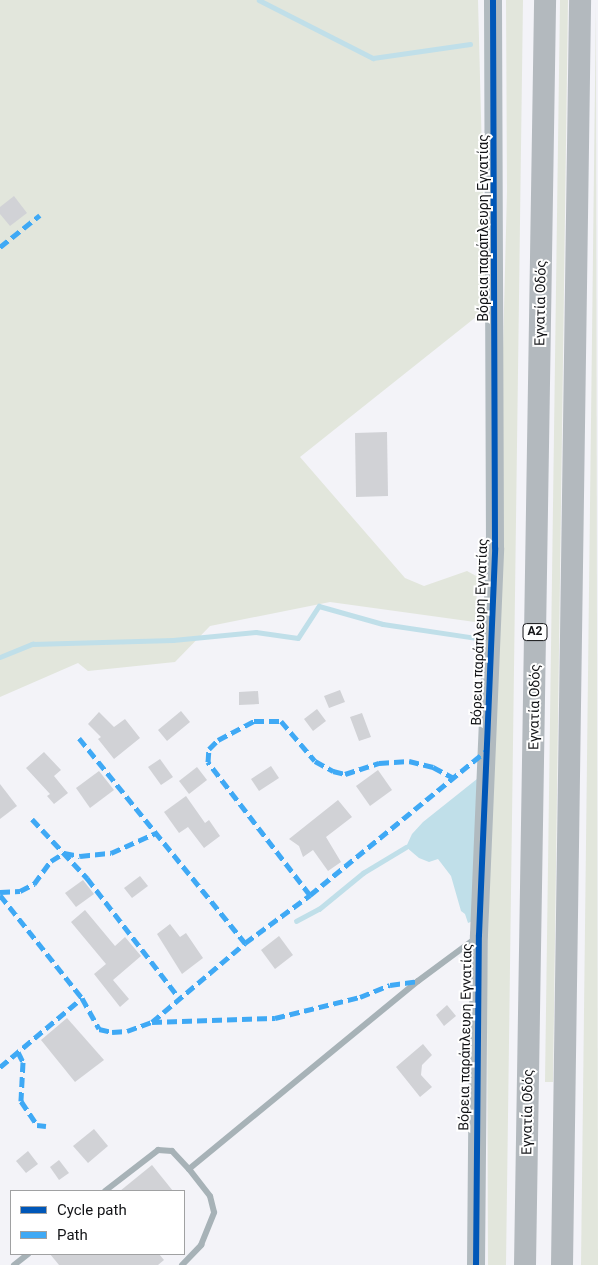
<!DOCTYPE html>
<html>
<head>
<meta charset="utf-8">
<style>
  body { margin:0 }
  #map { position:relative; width:598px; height:1265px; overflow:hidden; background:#f3f3f8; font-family:Roboto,sans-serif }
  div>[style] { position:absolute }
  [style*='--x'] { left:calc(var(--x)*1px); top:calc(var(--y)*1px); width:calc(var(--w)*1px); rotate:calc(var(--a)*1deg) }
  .green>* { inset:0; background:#e2e6dc }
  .water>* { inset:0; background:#c0dfe9 }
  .stream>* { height:4.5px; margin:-2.25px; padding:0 2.25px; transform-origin:2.25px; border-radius:2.25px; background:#c0dfe9 }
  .building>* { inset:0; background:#d1d2d6 }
  .lane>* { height:6px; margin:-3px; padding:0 3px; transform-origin:3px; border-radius:3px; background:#a7b2b7 }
  .secondary>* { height:18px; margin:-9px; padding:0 9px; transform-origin:9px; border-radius:9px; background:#b1babf }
  .highway>* { height:22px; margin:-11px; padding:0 11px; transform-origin:11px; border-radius:11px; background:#b3b9be }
  .quiet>* { height:5px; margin-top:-2.5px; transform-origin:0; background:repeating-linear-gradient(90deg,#3fa9f5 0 10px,transparent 0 15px) }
  .cycleway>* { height:6px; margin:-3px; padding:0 3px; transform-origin:3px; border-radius:3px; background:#0057b8 }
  span { translate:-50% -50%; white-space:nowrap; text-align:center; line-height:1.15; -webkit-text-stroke:4px #fff; paint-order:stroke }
  .shield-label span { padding:1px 4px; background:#fff; border:1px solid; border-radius:4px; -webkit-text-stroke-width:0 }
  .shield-label { font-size:12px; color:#121316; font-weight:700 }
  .street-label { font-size:14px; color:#121316 }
  .legend { position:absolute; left:10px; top:1190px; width:175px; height:65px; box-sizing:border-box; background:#fff; border:1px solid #a0a1a2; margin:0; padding:6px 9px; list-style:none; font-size:15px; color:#121316 }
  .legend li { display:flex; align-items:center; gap:10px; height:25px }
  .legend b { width:25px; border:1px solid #a0a1a2 }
</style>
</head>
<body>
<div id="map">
  <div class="green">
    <i style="clip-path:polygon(0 0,478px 0,486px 309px,300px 457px,405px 578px,424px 586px,467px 571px,478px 577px,475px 622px,330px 602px,210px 626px,175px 662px,88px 671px,78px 663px,0 697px)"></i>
    <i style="clip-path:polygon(506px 0,523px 0,506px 1265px,488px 1265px,487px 977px,507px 191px)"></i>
    <i style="clip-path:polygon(560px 0,568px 0,553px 1082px,545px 1082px)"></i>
    <i style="clip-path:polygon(596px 0,598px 1265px,581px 1265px)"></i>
  </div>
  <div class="water">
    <i style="clip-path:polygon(482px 775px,473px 921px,468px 923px,465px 914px,461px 911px,451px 876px,438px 859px,429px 862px,419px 858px,406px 847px,412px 834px,423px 822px)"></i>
  </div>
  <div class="stream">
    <i style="--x:259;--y:0;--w:128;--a:27"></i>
    <i style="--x:373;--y:58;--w:98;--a:-8.2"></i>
    <i style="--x:0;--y:657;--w:35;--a:-22"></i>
    <i style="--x:32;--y:644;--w:141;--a:-1.6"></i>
    <i style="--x:173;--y:640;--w:83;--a:-5.5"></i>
    <i style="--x:256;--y:632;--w:42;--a:8.1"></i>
    <i style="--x:298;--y:638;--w:38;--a:-57"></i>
    <i style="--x:319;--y:606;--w:66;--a:15.7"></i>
    <i style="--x:383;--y:624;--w:95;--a:8.5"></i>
    <i style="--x:296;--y:921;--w:26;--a:-28"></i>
    <i style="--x:319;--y:909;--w:57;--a:-39.3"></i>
    <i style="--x:363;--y:873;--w:50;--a:-31.2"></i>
  </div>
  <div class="building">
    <i style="clip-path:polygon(14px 196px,27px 213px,10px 226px,0 214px,0 207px)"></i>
    <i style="clip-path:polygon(387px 432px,388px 496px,356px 497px,355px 433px)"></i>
    <i style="clip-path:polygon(340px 690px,345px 702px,329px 708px,324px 696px)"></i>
    <i style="clip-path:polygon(258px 691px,259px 704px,239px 705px,239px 692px)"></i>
    <i style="clip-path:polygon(317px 709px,326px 721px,313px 731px,304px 719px)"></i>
    <i style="clip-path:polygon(181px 711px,190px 722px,167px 741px,158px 730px)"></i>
    <i style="clip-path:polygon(99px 712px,114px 727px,125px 719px,140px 738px,114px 759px,98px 739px,101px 737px,88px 724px)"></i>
    <i style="clip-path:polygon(362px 713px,371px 737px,359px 741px,350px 717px)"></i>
    <i style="clip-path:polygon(44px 752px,61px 770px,54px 776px,68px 793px,54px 804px,47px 796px,50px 794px,26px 768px)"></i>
    <i style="clip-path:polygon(160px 759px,173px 777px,161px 785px,148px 767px)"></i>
    <i style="clip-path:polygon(271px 766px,279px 778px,259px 791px,251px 779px)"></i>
    <i style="clip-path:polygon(197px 767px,207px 780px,189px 794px,179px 781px)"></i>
    <i style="clip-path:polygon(378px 770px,392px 790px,370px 806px,356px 786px)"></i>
    <i style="clip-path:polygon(99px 771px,114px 790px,90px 808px,76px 788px)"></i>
    <i style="clip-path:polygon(0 784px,17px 806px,0 819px)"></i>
    <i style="clip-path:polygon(186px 796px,205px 823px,209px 820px,220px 836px,204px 848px,188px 827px,179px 833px,164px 812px)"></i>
    <i style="clip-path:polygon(338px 800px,352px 817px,326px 837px,341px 862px,328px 871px,313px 850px,303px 857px,299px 846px,289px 839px)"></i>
    <i style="clip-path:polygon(140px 876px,148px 886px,132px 898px,124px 888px)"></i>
    <i style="clip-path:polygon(83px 880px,94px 894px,76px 907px,65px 893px)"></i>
    <i style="clip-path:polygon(85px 910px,115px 946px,125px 937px,141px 956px,113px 980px,129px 999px,120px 1007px,94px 974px,106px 964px,71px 922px)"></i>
    <i style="clip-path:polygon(170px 924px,180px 937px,186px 933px,203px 958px,182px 974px,157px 934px)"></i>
    <i style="clip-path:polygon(279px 936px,293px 955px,275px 969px,261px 950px)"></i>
    <i style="clip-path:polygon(447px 1005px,456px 1016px,444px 1026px,436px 1015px)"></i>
    <i style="clip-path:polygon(67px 1018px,104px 1060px,75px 1082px,41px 1040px)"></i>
    <i style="clip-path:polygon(423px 1044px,432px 1055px,422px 1065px,421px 1075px,432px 1087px,420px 1097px,396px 1067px)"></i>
    <i style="clip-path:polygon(94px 1129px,108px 1146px,88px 1163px,73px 1146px)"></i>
    <i style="clip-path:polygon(28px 1151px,38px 1164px,26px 1173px,16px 1161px)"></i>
    <i style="clip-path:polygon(59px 1160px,69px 1173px,59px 1180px,50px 1167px)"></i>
    <i style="clip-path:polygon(152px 1165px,173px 1191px,120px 1191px)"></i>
    <i style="clip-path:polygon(50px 1254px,159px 1254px,164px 1260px,158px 1265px,59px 1265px)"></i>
  </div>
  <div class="lane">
    <i style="--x:105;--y:1191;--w:67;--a:-37.7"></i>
    <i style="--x:158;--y:1150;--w:14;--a:4"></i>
    <i style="--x:172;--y:1151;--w:25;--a:47"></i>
    <i style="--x:14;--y:1265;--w:18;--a:-38"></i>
    <i style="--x:182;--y:1265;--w:28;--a:-46"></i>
    <i style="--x:201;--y:1245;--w:35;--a:-68"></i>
    <i style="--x:214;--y:1212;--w:16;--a:-104"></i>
    <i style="--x:210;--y:1196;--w:34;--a:-128"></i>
    <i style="--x:189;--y:1169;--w:296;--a:-39.4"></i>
    <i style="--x:418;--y:981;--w:72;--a:-36.6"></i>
  </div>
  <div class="secondary">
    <i style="--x:476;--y:1265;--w:330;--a:-89.5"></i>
    <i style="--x:479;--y:935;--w:387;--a:-87.6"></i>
    <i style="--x:495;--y:548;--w:548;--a:-90.21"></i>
  </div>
  <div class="highway">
    <i style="--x:525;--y:1265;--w:1265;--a:-89.09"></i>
    <i style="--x:562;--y:1265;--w:1265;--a:-89.18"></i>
  </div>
  <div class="quiet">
    <i style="--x:0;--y:247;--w:51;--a:-38.7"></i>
    <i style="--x:79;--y:738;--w:264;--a:51"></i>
    <i style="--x:32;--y:819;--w:81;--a:47"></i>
    <i style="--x:87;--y:878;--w:151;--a:52.5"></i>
    <i style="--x:0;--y:892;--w:20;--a:-3"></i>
    <i style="--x:20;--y:891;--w:16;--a:-27"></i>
    <i style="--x:34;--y:884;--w:29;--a:-54"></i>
    <i style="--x:51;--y:861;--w:15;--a:-32"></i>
    <i style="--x:64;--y:853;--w:16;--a:11"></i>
    <i style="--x:80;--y:856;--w:31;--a:-6"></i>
    <i style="--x:111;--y:853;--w:49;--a:-24"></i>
    <i style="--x:0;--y:895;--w:132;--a:51.5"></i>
    <i style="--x:82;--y:998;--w:35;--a:61"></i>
    <i style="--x:99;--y:1029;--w:13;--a:13"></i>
    <i style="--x:112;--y:1032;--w:15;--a:-4"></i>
    <i style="--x:127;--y:1031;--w:27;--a:-20"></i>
    <i style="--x:152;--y:1022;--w:122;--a:-40.3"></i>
    <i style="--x:245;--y:943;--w:81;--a:-36.4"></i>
    <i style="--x:310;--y:895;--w:229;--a:-39.3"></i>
    <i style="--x:310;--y:895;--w:168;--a:-127.5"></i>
    <i style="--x:208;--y:762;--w:13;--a:-86"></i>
    <i style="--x:209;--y:749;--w:13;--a:-45"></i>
    <i style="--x:218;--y:740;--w:41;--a:-27.8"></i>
    <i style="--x:254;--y:721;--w:27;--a:0"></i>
    <i style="--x:281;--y:721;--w:52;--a:49.6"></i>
    <i style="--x:315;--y:761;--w:21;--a:29"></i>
    <i style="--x:333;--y:771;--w:12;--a:14"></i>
    <i style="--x:345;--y:774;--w:36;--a:-18"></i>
    <i style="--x:379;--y:763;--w:30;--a:-4"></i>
    <i style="--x:409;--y:761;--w:25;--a:14"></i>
    <i style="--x:433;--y:767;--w:24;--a:28"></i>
    <i style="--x:152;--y:1022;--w:123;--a:-1.9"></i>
    <i style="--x:275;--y:1018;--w:88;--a:-13.9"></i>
    <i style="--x:360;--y:997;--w:32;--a:-22"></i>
    <i style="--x:390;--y:985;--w:28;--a:-8"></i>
    <i style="--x:18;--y:1052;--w:11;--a:63"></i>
    <i style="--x:23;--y:1062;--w:39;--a:93"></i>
    <i style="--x:21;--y:1101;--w:29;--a:56"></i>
    <i style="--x:37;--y:1125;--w:9;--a:6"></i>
    <i style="--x:0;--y:1067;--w:107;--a:-40.1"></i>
  </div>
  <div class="cycleway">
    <i style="--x:476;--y:1265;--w:330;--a:-89.5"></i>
    <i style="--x:479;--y:935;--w:387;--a:-87.6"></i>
    <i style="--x:495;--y:548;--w:548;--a:-90.21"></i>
  </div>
  <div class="shield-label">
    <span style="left:535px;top:632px">Α2</span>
  </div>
  <div class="street-label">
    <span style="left:483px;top:228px;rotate:-90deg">Βόρεια παράπλευρη Εγνατίας</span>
    <span style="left:540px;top:303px;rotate:-89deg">Εγνατία Οδός</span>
    <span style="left:479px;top:632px;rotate:-88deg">Βόρεια παράπλευρη Εγνατίας</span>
    <span style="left:534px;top:707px;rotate:-89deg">Εγνατία Οδός</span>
    <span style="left:465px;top:1037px;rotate:-89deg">Βόρεια παράπλευρη Εγνατίας</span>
    <span style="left:527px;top:1112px;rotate:-89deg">Εγνατία Οδός</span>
  </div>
  <ul class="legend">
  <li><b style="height:6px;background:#0057b8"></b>Cycle path</li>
  <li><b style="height:6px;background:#3fa9f5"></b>Path</li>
  </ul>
</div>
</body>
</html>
